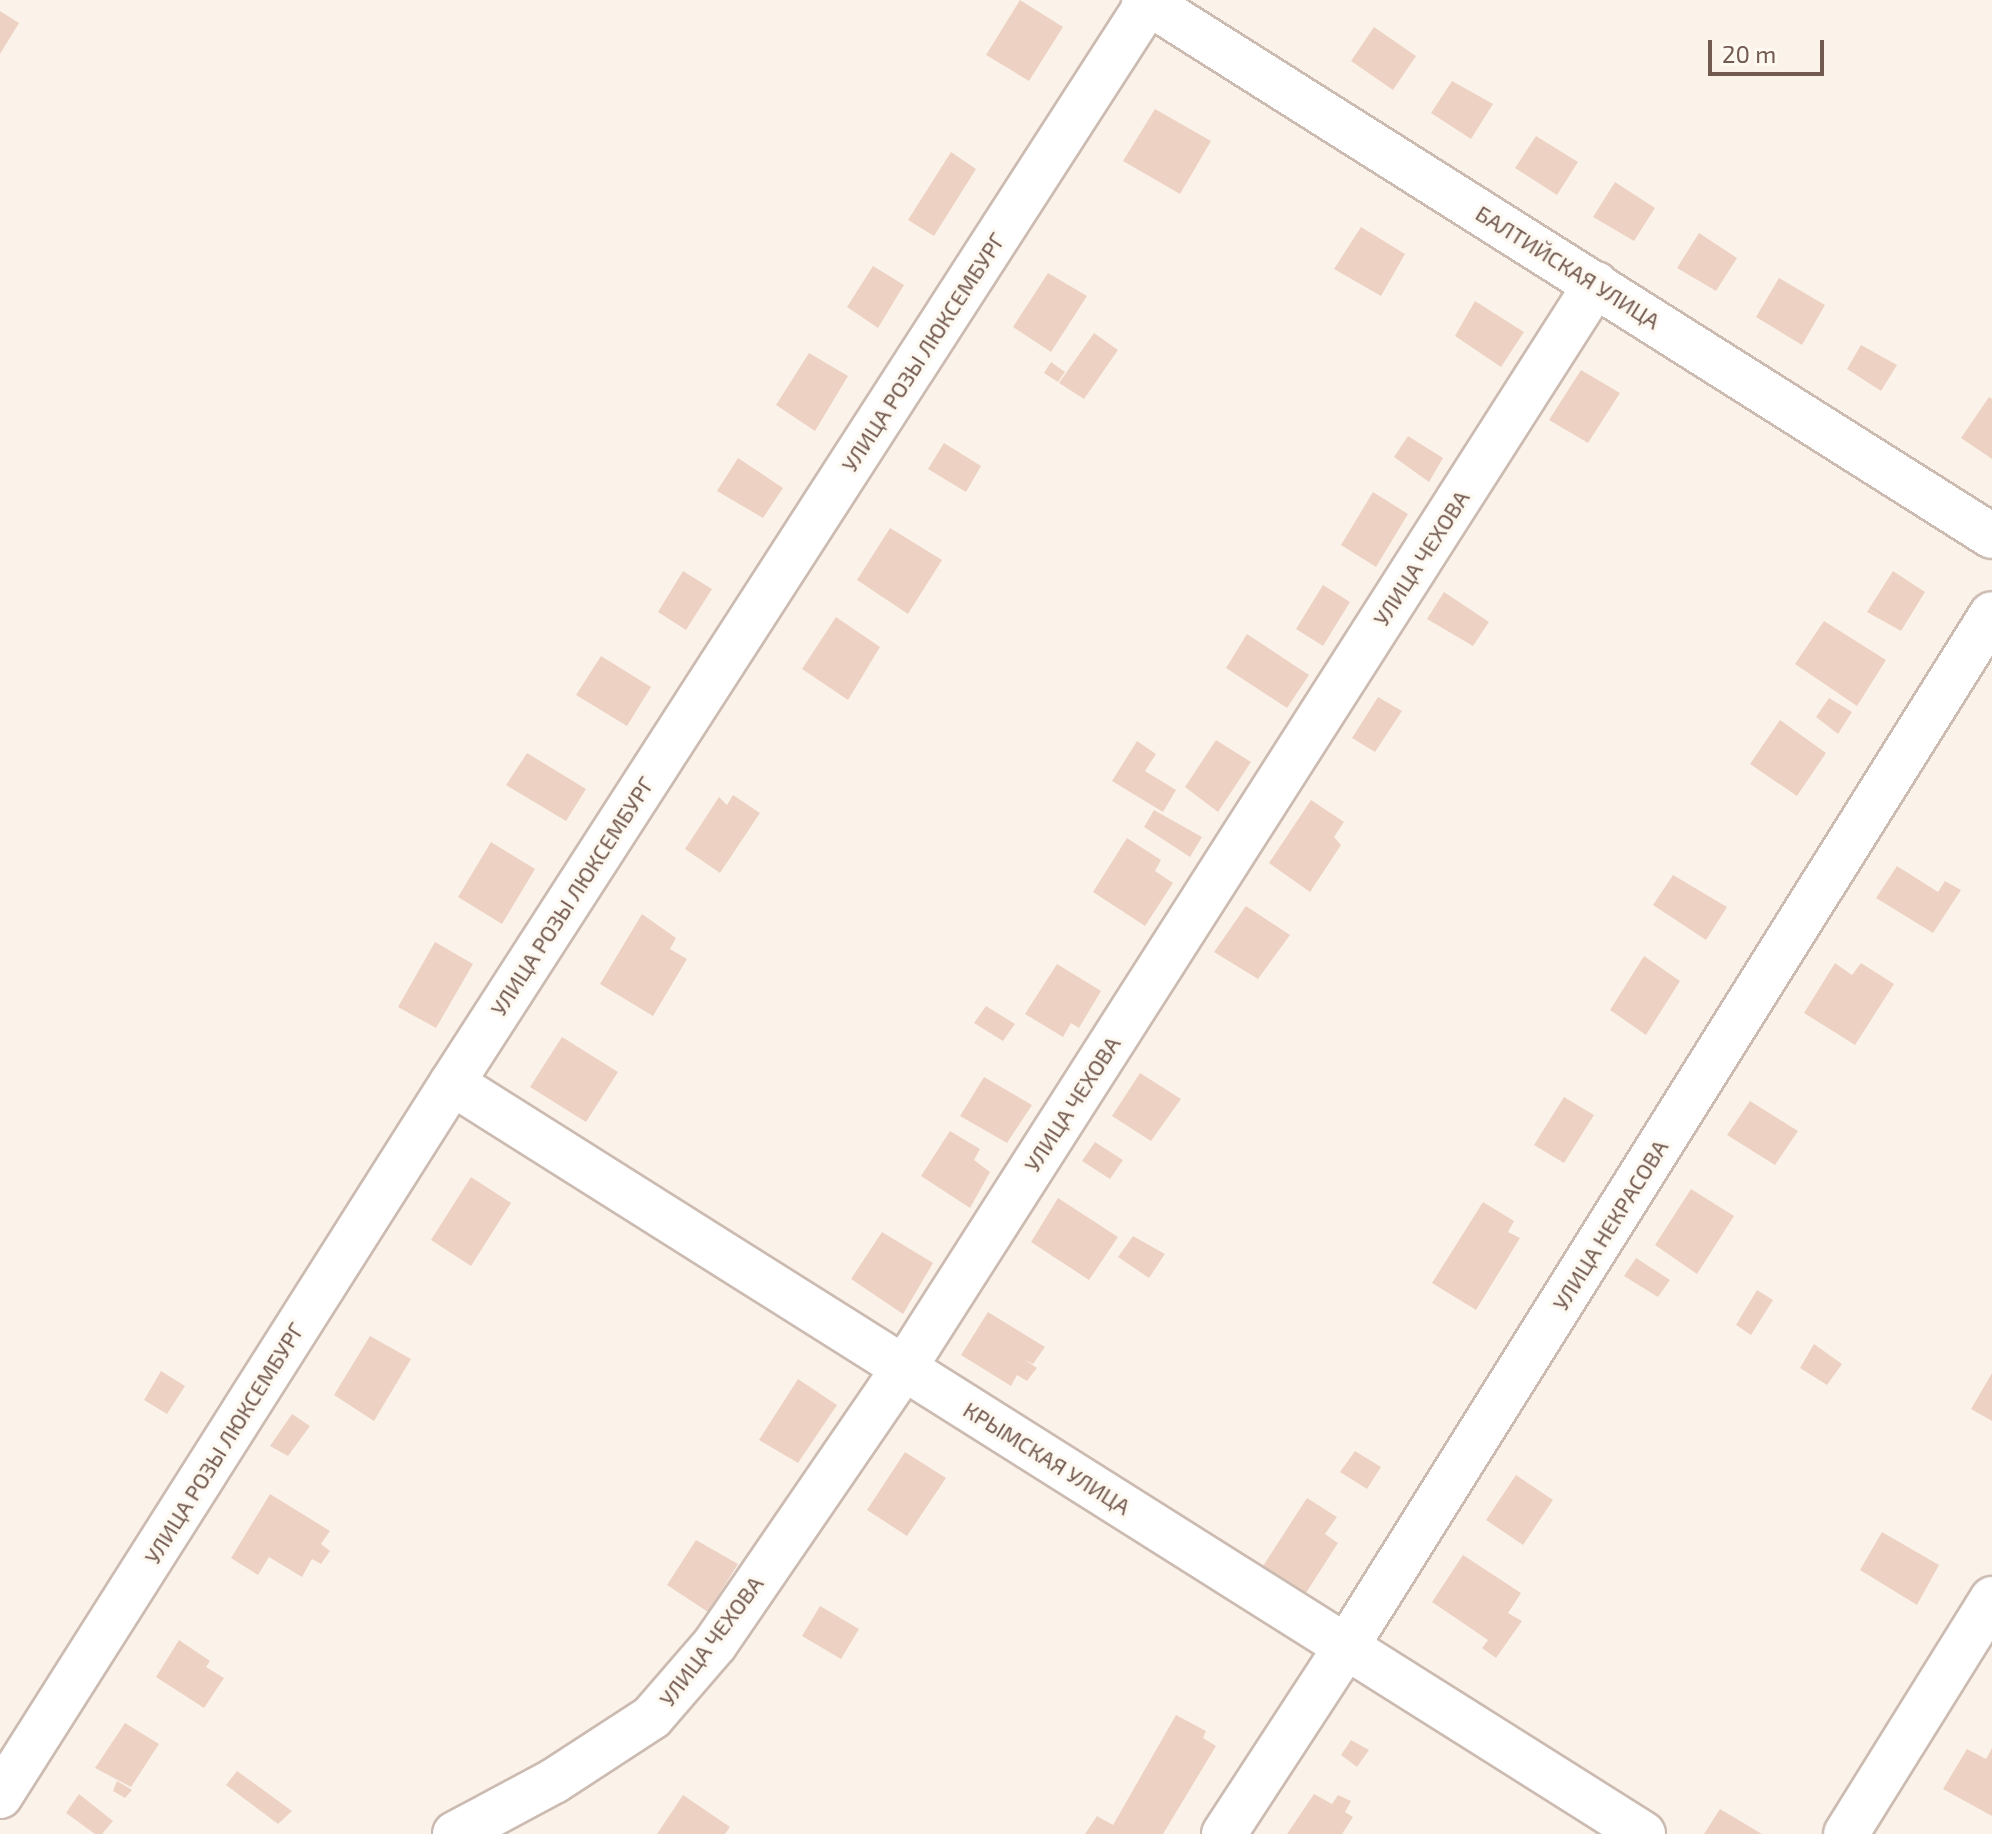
<!DOCTYPE html>
<html>
<head>
<meta charset="utf-8">
<style>
  body { margin:0 }
  #map { position:relative; width:1992px; height:1834px; overflow:hidden; background:#fbf3ea; font-family:"Exo 2",sans-serif }
  div>[style] { position:absolute }
  [style*='--x'] { left:calc(var(--x)*1px); top:calc(var(--y)*1px); width:calc(var(--w)*1px); rotate:calc(var(--a)*1deg) }
  .building>* { inset:0; background:#edd2c4 }
  .roads { filter:drop-shadow(2px 0 #ccbbb1) drop-shadow(-2px 0 #ccbbb1) drop-shadow(0 2px #ccbbb1) drop-shadow(0 -2px #ccbbb1) }
  .minor>* { height:44px; margin:-22px; padding:0 22px; transform-origin:22px; border-radius:22px; background:#fff }
  span { translate:-50% -50%; white-space:nowrap; text-align:center; line-height:1.15; -webkit-text-stroke:6px #fdf8f0; paint-order:stroke }
  .street-label { font-size:22px; color:#735a50 }
  .scale { position:absolute; left:1708px; top:40px; width:116px; height:36px; box-sizing:border-box; border:4px solid #735a50; border-top:0; padding-left:10px; font-size:24px; line-height:28px; white-space:nowrap; color:#735a50; -webkit-text-stroke:6px #fdf8f0; paint-order:stroke }
</style>
</head>
<body>
<div id="map">
  <div class="building">
    <i style="clip-path:polygon(1020px 0,1063px 27px,1029px 81px,986px 55px)"></i>
    <i style="clip-path:polygon(0 11px,19px 23px,0 54px)"></i>
    <i style="clip-path:polygon(1374px 27px,1416px 56px,1393px 90px,1351px 61px)"></i>
    <i style="clip-path:polygon(1452px 81px,1493px 104px,1471px 139px,1431px 113px)"></i>
    <i style="clip-path:polygon(1155px 109px,1211px 141px,1180px 194px,1123px 161px)"></i>
    <i style="clip-path:polygon(1536px 136px,1578px 162px,1557px 195px,1515px 168px)"></i>
    <i style="clip-path:polygon(951px 152px,976px 169px,934px 236px,908px 220px)"></i>
    <i style="clip-path:polygon(1615px 182px,1655px 208px,1634px 241px,1593px 217px)"></i>
    <i style="clip-path:polygon(1361px 227px,1405px 254px,1381px 296px,1334px 269px)"></i>
    <i style="clip-path:polygon(1699px 233px,1737px 258px,1716px 291px,1677px 268px)"></i>
    <i style="clip-path:polygon(873px 266px,904px 285px,878px 328px,847px 307px)"></i>
    <i style="clip-path:polygon(1048px 273px,1087px 296px,1051px 352px,1013px 327px)"></i>
    <i style="clip-path:polygon(1779px 278px,1825px 305px,1802px 345px,1756px 317px)"></i>
    <i style="clip-path:polygon(1475px 301px,1524px 332px,1501px 367px,1455px 336px)"></i>
    <i style="clip-path:polygon(1094px 333px,1118px 350px,1084px 399px,1059px 383px)"></i>
    <i style="clip-path:polygon(1861px 345px,1897px 365px,1881px 391px,1847px 369px)"></i>
    <i style="clip-path:polygon(809px 353px,848px 376px,815px 431px,776px 405px)"></i>
    <i style="clip-path:polygon(1051px 362px,1065px 372px,1058px 382px,1044px 373px)"></i>
    <i style="clip-path:polygon(1581px 370px,1620px 393px,1588px 443px,1549px 420px)"></i>
    <i style="clip-path:polygon(1989px 397px,1992px 399px,1992px 459px,1961px 438px)"></i>
    <i style="clip-path:polygon(1408px 436px,1443px 458px,1429px 482px,1394px 457px)"></i>
    <i style="clip-path:polygon(944px 443px,981px 466px,966px 492px,928px 469px)"></i>
    <i style="clip-path:polygon(738px 458px,783px 488px,763px 518px,717px 491px)"></i>
    <i style="clip-path:polygon(1373px 492px,1408px 514px,1376px 567px,1341px 545px)"></i>
    <i style="clip-path:polygon(890px 528px,942px 560px,908px 614px,857px 580px)"></i>
    <i style="clip-path:polygon(683px 571px,712px 589px,686px 630px,658px 612px)"></i>
    <i style="clip-path:polygon(1893px 571px,1925px 592px,1901px 631px,1867px 612px)"></i>
    <i style="clip-path:polygon(1323px 585px,1350px 602px,1323px 646px,1296px 629px)"></i>
    <i style="clip-path:polygon(1444px 592px,1489px 622px,1473px 646px,1427px 619px)"></i>
    <i style="clip-path:polygon(836px 617px,880px 647px,848px 700px,802px 669px)"></i>
    <i style="clip-path:polygon(1824px 621px,1886px 660px,1857px 706px,1795px 664px)"></i>
    <i style="clip-path:polygon(1247px 634px,1309px 675px,1287px 708px,1226px 668px)"></i>
    <i style="clip-path:polygon(601px 656px,651px 687px,627px 726px,576px 695px)"></i>
    <i style="clip-path:polygon(1378px 697px,1402px 711px,1375px 752px,1352px 738px)"></i>
    <i style="clip-path:polygon(1829px 698px,1852px 712px,1838px 734px,1816px 717px)"></i>
    <i style="clip-path:polygon(1780px 720px,1826px 753px,1797px 796px,1750px 764px)"></i>
    <i style="clip-path:polygon(1216px 740px,1251px 762px,1218px 812px,1185px 787px)"></i>
    <i style="clip-path:polygon(1137px 741px,1156px 754px,1145px 771px,1176px 790px,1163px 812px,1112px 781px)"></i>
    <i style="clip-path:polygon(527px 753px,586px 789px,566px 821px,506px 785px)"></i>
    <i style="clip-path:polygon(733px 795px,760px 813px,720px 873px,685px 849px,719px 797px,727px 805px)"></i>
    <i style="clip-path:polygon(1311px 800px,1344px 822px,1334px 837px,1341px 845px,1310px 892px,1269px 863px)"></i>
    <i style="clip-path:polygon(1154px 810px,1202px 837px,1190px 857px,1144px 827px)"></i>
    <i style="clip-path:polygon(1127px 838px,1161px 860px,1155px 871px,1173px 883px,1145px 926px,1093px 892px)"></i>
    <i style="clip-path:polygon(491px 842px,535px 869px,502px 924px,458px 897px)"></i>
    <i style="clip-path:polygon(1897px 866px,1938px 892px,1945px 881px,1961px 890px,1933px 933px,1876px 898px)"></i>
    <i style="clip-path:polygon(1673px 875px,1727px 907px,1706px 940px,1653px 905px)"></i>
    <i style="clip-path:polygon(1246px 906px,1290px 935px,1258px 979px,1214px 952px)"></i>
    <i style="clip-path:polygon(642px 914px,676px 938px,670px 949px,687px 959px,653px 1016px,600px 984px)"></i>
    <i style="clip-path:polygon(435px 942px,473px 964px,436px 1028px,398px 1007px)"></i>
    <i style="clip-path:polygon(1644px 956px,1680px 981px,1646px 1035px,1610px 1010px)"></i>
    <i style="clip-path:polygon(1835px 963px,1852px 975px,1861px 963px,1894px 984px,1855px 1045px,1804px 1013px)"></i>
    <i style="clip-path:polygon(1057px 964px,1101px 991px,1079px 1028px,1071px 1023px,1063px 1037px,1025px 1014px)"></i>
    <i style="clip-path:polygon(986px 1006px,1015px 1024px,1003px 1041px,974px 1023px)"></i>
    <i style="clip-path:polygon(562px 1037px,618px 1072px,586px 1122px,530px 1087px)"></i>
    <i style="clip-path:polygon(1140px 1073px,1181px 1099px,1151px 1141px,1112px 1116px)"></i>
    <i style="clip-path:polygon(984px 1077px,1032px 1105px,1007px 1143px,960px 1116px)"></i>
    <i style="clip-path:polygon(1564px 1097px,1594px 1115px,1564px 1163px,1534px 1145px)"></i>
    <i style="clip-path:polygon(1750px 1101px,1798px 1131px,1775px 1165px,1727px 1135px)"></i>
    <i style="clip-path:polygon(950px 1131px,980px 1149px,974px 1160px,990px 1172px,970px 1208px,921px 1176px)"></i>
    <i style="clip-path:polygon(1095px 1142px,1123px 1160px,1110px 1179px,1082px 1161px)"></i>
    <i style="clip-path:polygon(471px 1177px,511px 1203px,471px 1266px,431px 1240px)"></i>
    <i style="clip-path:polygon(1691px 1189px,1734px 1216px,1697px 1274px,1655px 1245px)"></i>
    <i style="clip-path:polygon(1058px 1198px,1118px 1237px,1089px 1280px,1031px 1242px)"></i>
    <i style="clip-path:polygon(1483px 1202px,1514px 1221px,1508px 1232px,1520px 1238px,1476px 1310px,1432px 1283px)"></i>
    <i style="clip-path:polygon(882px 1232px,933px 1263px,903px 1314px,851px 1279px)"></i>
    <i style="clip-path:polygon(1133px 1236px,1165px 1254px,1149px 1278px,1118px 1257px)"></i>
    <i style="clip-path:polygon(1636px 1258px,1670px 1280px,1658px 1297px,1624px 1276px)"></i>
    <i style="clip-path:polygon(1757px 1290px,1773px 1300px,1751px 1335px,1736px 1325px)"></i>
    <i style="clip-path:polygon(988px 1312px,1045px 1347px,1033px 1364px,1025px 1360px,1037px 1368px,1027px 1381px,1017px 1375px,1011px 1386px,961px 1355px)"></i>
    <i style="clip-path:polygon(370px 1336px,411px 1359px,374px 1421px,334px 1395px)"></i>
    <i style="clip-path:polygon(1814px 1344px,1842px 1364px,1827px 1385px,1800px 1368px)"></i>
    <i style="clip-path:polygon(161px 1371px,185px 1386px,167px 1414px,144px 1400px)"></i>
    <i style="clip-path:polygon(1992px 1373px,1992px 1421px,1971px 1409px)"></i>
    <i style="clip-path:polygon(798px 1379px,837px 1405px,798px 1463px,759px 1440px)"></i>
    <i style="clip-path:polygon(292px 1414px,310px 1426px,288px 1456px,270px 1446px)"></i>
    <i style="clip-path:polygon(1355px 1451px,1381px 1467px,1367px 1489px,1340px 1472px)"></i>
    <i style="clip-path:polygon(905px 1452px,946px 1478px,907px 1536px,867px 1510px)"></i>
    <i style="clip-path:polygon(1516px 1475px,1553px 1500px,1523px 1545px,1486px 1520px)"></i>
    <i style="clip-path:polygon(270px 1494px,330px 1531px,321px 1544px,330px 1551px,321px 1564px,312px 1559px,302px 1577px,269px 1557px,258px 1575px,231px 1558px)"></i>
    <i style="clip-path:polygon(1307px 1498px,1337px 1517px,1325px 1534px,1338px 1543px,1306px 1593px,1263px 1566px)"></i>
    <i style="clip-path:polygon(1882px 1532px,1939px 1565px,1917px 1605px,1860px 1570px)"></i>
    <i style="clip-path:polygon(696px 1540px,738px 1564px,708px 1612px,667px 1585px)"></i>
    <i style="clip-path:polygon(1463px 1555px,1521px 1593px,1508px 1613px,1522px 1621px,1496px 1658px,1482px 1648px,1488px 1640px,1432px 1602px)"></i>
    <i style="clip-path:polygon(820px 1606px,859px 1629px,841px 1659px,802px 1636px)"></i>
    <i style="clip-path:polygon(179px 1640px,210px 1661px,206px 1667px,224px 1678px,204px 1708px,156px 1677px)"></i>
    <i style="clip-path:polygon(1176px 1715px,1206px 1731px,1203px 1738px,1216px 1746px,1163px 1834px,1085px 1834px,1097px 1816px,1113px 1825px)"></i>
    <i style="clip-path:polygon(125px 1723px,159px 1744px,131px 1787px,95px 1768px)"></i>
    <i style="clip-path:polygon(1351px 1740px,1369px 1750px,1357px 1767px,1341px 1755px)"></i>
    <i style="clip-path:polygon(1992px 1748px,1992px 1816px,1943px 1789px,1967px 1749px,1986px 1759px)"></i>
    <i style="clip-path:polygon(237px 1771px,292px 1811px,278px 1824px,226px 1785px)"></i>
    <i style="clip-path:polygon(117px 1781px,132px 1790px,125px 1798px,113px 1791px)"></i>
    <i style="clip-path:polygon(79px 1794px,113px 1821px,102px 1834px,95px 1834px,66px 1813px)"></i>
    <i style="clip-path:polygon(1314px 1794px,1332px 1804px,1338px 1795px,1351px 1801px,1345px 1812px,1353px 1817px,1342px 1834px,1287px 1834px)"></i>
    <i style="clip-path:polygon(683px 1795px,730px 1827px,725px 1834px,657px 1834px)"></i>
    <i style="clip-path:polygon(1720px 1809px,1762px 1834px,1704px 1834px)"></i>
  </div>
  <div class="roads">
    <div class="minor">
      <i style="--x:1144;--y:0;--w:1003;--a:32.3"></i>
      <i style="--x:452;--y:1083;--w:1408;--a:32.23"></i>
      <i style="--x:0;--y:1796;--w:844;--a:-57.63"></i>
      <i style="--x:452;--y:1083;--w:1288;--a:-57.2"></i>
      <i style="--x:455;--y:1834;--w:112;--a:-28.2"></i>
      <i style="--x:554;--y:1781;--w:117;--a:-33.1"></i>
      <i style="--x:652;--y:1717;--w:96;--a:-49.2"></i>
      <i style="--x:715;--y:1644;--w:335;--a:-55.6"></i>
      <i style="--x:904;--y:1368;--w:1286;--a:-57.45"></i>
      <i style="--x:1224;--y:1834;--w:223;--a:-56.9"></i>
      <i style="--x:1346;--y:1647;--w:1218;--a:-57.98"></i>
      <i style="--x:1846;--y:1834;--w:277;--a:-58.1"></i>
    </div>
  </div>
  <div class="street-label">
    <span style="left:1568px;top:267px;rotate:32deg">БАЛТИЙСКАЯ УЛИЦА</span>
    <span style="left:923px;top:352px;rotate:-57deg">УЛИЦА РОЗЫ ЛЮКСЕМБУРГ</span>
    <span style="left:1421px;top:558px;rotate:-57deg">УЛИЦА ЧЕХОВА</span>
    <span style="left:572px;top:896px;rotate:-57deg">УЛИЦА РОЗЫ ЛЮКСЕМБУРГ</span>
    <span style="left:1072px;top:1104px;rotate:-57deg">УЛИЦА ЧЕХОВА</span>
    <span style="left:1610px;top:1225px;rotate:-58deg">УЛИЦА НЕКРАСОВА</span>
    <span style="left:224px;top:1443px;rotate:-58deg">УЛИЦА РОЗЫ ЛЮКСЕМБУРГ</span>
    <span style="left:1047px;top:1458px;rotate:32deg">КРЫМСКАЯ УЛИЦА</span>
    <span style="left:711px;top:1641px;rotate:-53deg">УЛИЦА ЧЕХОВА</span>
  </div>
  <div class="scale">20 m</div>
</div>
</body>
</html>
